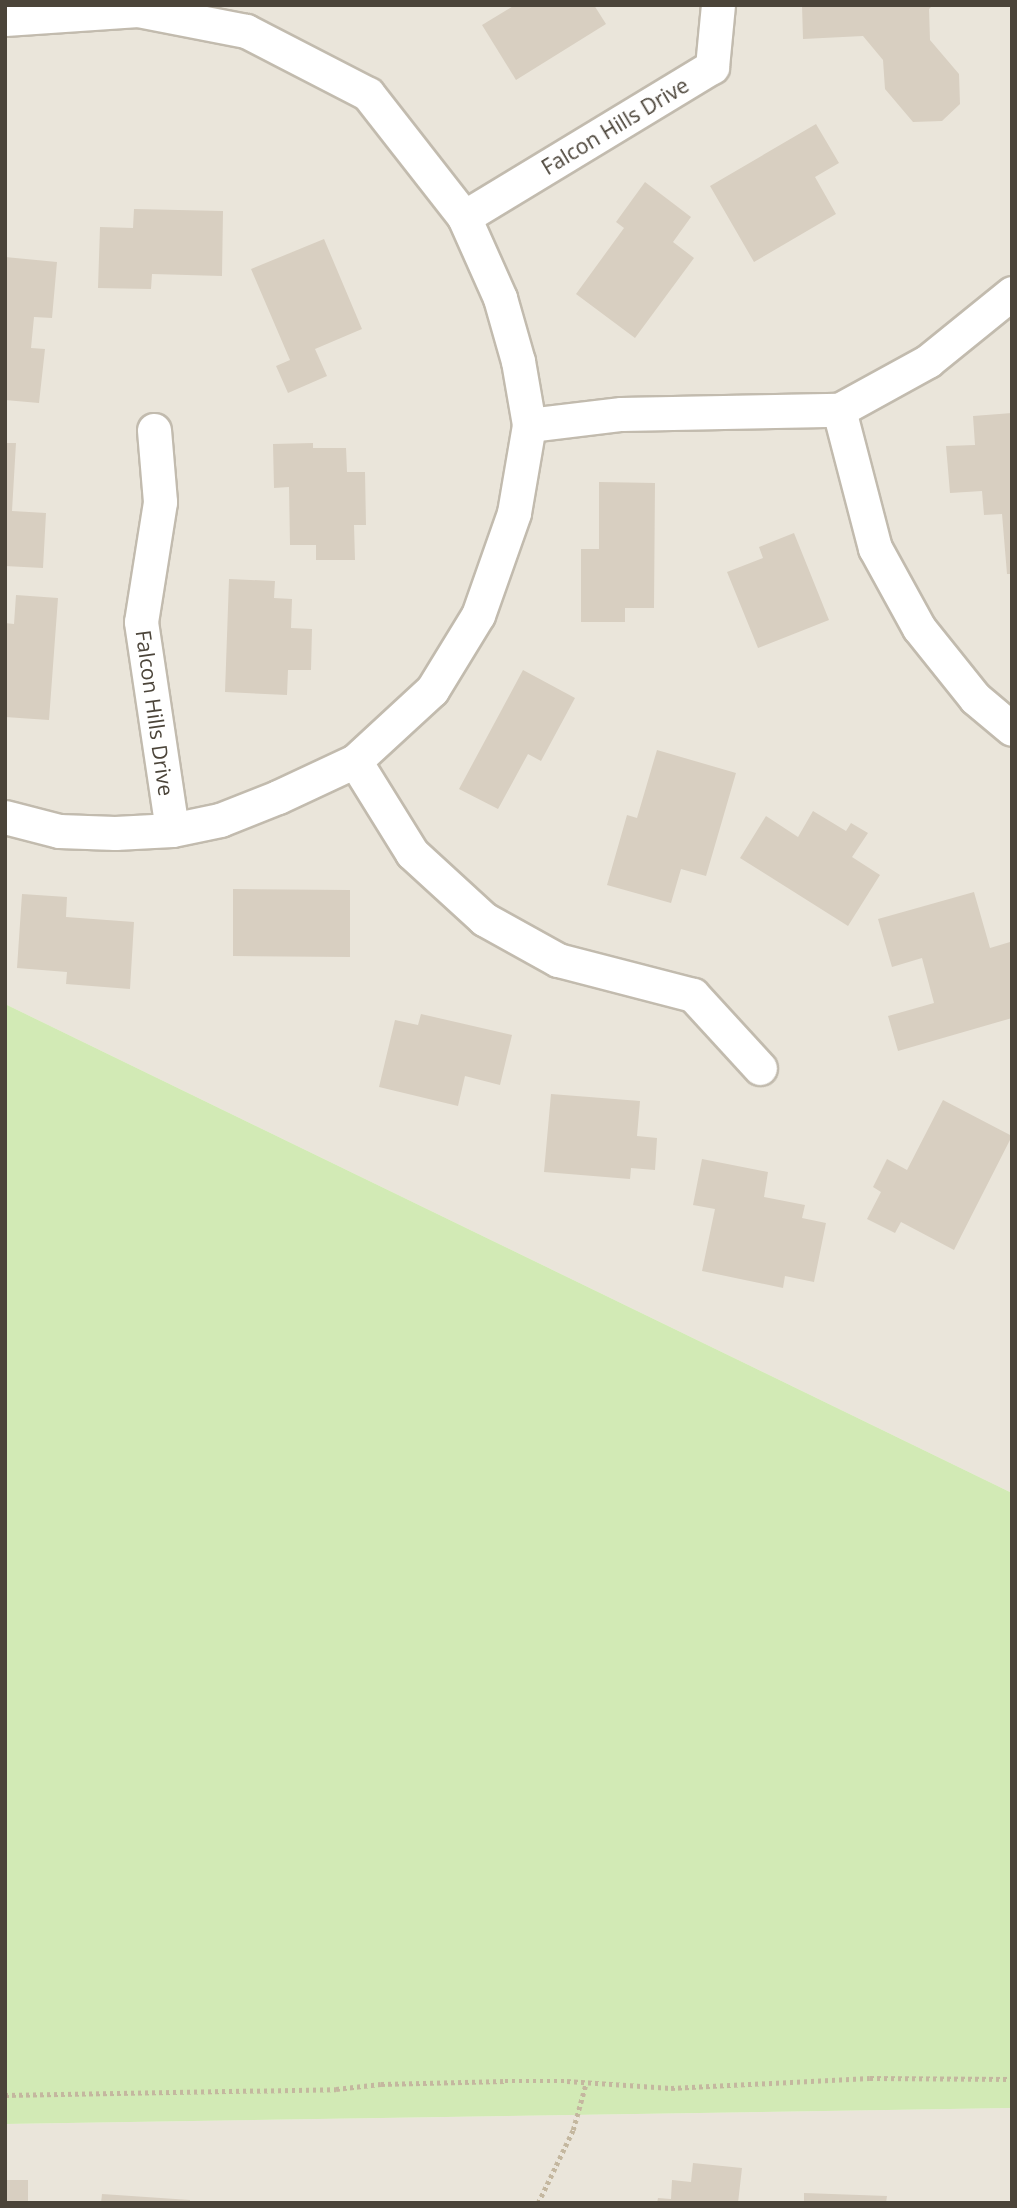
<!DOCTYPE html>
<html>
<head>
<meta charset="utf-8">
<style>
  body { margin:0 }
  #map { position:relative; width:1017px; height:2208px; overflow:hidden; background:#f6f3ec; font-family:"Open Sans",sans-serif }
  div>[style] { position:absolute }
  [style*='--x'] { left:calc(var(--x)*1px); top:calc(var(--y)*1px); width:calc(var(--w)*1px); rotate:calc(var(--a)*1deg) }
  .residential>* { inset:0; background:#eae5da }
  .green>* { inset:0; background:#d2eab5 }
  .building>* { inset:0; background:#d8cfc1 }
  .path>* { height:4.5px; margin-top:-2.25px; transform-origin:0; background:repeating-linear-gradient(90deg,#c4b79f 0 3.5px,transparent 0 7px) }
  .roads { filter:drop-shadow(2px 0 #c2bbae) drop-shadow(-2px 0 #c2bbae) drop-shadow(0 2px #c2bbae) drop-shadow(0 -2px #c2bbae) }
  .minor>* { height:33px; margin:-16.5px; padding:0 16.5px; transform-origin:16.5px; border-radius:16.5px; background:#fff }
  span { translate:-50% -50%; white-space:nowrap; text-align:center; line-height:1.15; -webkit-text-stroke:7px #fff; paint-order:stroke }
  .street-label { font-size:21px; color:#4b4439 }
  .frame { position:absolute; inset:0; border:7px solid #4b4439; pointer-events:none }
</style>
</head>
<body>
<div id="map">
  <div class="residential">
    <i style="clip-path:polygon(5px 5px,1012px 5px,1012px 1493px,5px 1004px)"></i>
    <i style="clip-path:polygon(1012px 2108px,1012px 2203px,5px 2203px,5px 2124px)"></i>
  </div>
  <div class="green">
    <i style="clip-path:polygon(5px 1004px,1012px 1493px,1012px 2108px,5px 2124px)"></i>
  </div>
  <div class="building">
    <i style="clip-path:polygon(515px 5px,594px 5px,606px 24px,516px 80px,482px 25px)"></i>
    <i style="clip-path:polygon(802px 5px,933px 5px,929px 9px,930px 40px,959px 74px,960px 104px,942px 121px,913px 122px,885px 89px,883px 60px,863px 36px,803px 39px)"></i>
    <i style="clip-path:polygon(816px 124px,839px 163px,815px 177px,836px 214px,754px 262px,710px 186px)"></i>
    <i style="clip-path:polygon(645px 182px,691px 217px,673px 242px,694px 258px,635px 338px,576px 294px,624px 228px,616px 222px)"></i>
    <i style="clip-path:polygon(134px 209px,223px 211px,222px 276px,152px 274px,151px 289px,98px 288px,100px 227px,133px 228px)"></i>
    <i style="clip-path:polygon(324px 239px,362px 329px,315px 349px,327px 376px,288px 393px,276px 366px,290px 360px,251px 269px)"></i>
    <i style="clip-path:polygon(5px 257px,57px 262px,52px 318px,34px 317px,31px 348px,45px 349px,39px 403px,5px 400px)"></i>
    <i style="clip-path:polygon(1012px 413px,1012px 574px,1007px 574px,1002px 514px,984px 515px,982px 491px,950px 493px,946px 446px,975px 445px,973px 416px)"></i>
    <i style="clip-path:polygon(5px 443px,16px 443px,12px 511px,46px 513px,43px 568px,5px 566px)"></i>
    <i style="clip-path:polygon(313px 443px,313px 448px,346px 448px,347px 472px,365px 472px,366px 525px,354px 525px,355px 560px,316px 560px,316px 545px,290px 545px,289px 487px,274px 488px,273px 444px)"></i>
    <i style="clip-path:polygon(599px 482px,655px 483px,654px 608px,625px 608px,625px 622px,581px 622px,581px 549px,599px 549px)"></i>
    <i style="clip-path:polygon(794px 533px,829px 620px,758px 648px,727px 572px,763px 558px,759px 547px)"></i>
    <i style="clip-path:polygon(229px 579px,275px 581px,274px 598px,292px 599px,291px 628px,312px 629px,311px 670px,288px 670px,287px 695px,225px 692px)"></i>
    <i style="clip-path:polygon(16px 595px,58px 598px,49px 720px,5px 717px,5px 623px,14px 624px)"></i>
    <i style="clip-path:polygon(523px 670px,575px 698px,541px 761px,528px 754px,498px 809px,459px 789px)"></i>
    <i style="clip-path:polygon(657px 750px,736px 773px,706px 876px,681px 869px,671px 903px,607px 885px,627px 815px,637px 818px)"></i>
    <i style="clip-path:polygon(813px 811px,846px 831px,851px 823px,868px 833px,852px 857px,880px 875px,848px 926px,740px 858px,766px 816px,798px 837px)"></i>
    <i style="clip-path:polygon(233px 889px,350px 890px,350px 957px,233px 956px)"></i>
    <i style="clip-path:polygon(974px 892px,990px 948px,1010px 942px,1012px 1018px,898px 1051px,888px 1016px,934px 1003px,922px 958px,892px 967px,878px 919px)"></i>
    <i style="clip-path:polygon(22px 894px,67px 897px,66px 917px,134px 922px,130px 989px,66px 984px,67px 972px,17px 968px)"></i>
    <i style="clip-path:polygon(421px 1014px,512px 1035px,500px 1085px,465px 1076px,458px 1106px,379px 1087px,395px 1020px,418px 1025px)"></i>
    <i style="clip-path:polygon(551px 1094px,640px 1101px,637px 1136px,657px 1138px,655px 1170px,631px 1168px,630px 1179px,544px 1172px)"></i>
    <i style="clip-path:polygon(943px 1100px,1012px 1136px,954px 1250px,901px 1222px,895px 1233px,867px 1219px,881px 1192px,873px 1187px,887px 1159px,907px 1170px)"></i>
    <i style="clip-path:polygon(702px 1159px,768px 1172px,764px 1197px,805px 1205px,802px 1218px,826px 1223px,814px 1282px,785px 1276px,783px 1288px,702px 1271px,715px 1209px,693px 1205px)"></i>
    <i style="clip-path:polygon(693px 2163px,742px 2168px,738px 2203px,657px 2203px,658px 2198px,671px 2199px,672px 2180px,691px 2182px)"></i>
    <i style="clip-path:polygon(5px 2180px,28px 2180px,28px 2203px,5px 2203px)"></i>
    <i style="clip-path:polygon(804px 2193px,887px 2196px,886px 2203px,804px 2203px)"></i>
    <i style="clip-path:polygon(102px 2194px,190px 2200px,190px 2203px,101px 2203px)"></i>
  </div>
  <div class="path">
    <i style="--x:5;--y:2095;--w:331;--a:-1"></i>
    <i style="--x:336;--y:2089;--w:45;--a:-6.3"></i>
    <i style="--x:381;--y:2084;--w:124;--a:-1.4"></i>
    <i style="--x:505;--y:2081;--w:62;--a:0"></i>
    <i style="--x:567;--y:2081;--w:104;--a:3.9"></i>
    <i style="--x:671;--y:2088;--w:199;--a:-2.9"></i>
    <i style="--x:870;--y:2078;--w:142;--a:0.4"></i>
    <i style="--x:538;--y:2203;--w:81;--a:-64.4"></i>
    <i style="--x:573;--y:2130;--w:49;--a:-74.5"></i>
  </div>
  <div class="roads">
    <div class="minor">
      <i style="--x:5;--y:19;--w:133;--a:-3.9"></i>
      <i style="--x:138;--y:10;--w:110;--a:11"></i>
      <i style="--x:246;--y:31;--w:137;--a:27.3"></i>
      <i style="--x:368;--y:94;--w:156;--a:52"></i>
      <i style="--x:464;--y:217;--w:89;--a:66"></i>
      <i style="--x:500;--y:298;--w:66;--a:74.1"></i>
      <i style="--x:518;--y:361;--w:65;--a:80.2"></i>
      <i style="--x:529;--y:425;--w:89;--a:99.7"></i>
      <i style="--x:514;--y:513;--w:108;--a:109.4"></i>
      <i style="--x:478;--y:615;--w:88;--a:121.5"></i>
      <i style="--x:432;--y:690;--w:105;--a:137.3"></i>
      <i style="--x:355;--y:761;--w:85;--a:154.9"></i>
      <i style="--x:278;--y:797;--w:62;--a:158.4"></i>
      <i style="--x:220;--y:820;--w:49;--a:168.2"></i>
      <i style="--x:172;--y:830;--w:57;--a:177"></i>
      <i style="--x:115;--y:833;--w:56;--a:-178"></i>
      <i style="--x:59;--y:831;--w:56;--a:-165.5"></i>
      <i style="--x:464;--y:217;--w:290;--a:-31.2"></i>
      <i style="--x:712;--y:67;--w:62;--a:-84.5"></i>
      <i style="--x:839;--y:410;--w:143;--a:75.4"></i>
      <i style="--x:875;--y:548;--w:91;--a:61.2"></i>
      <i style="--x:919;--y:628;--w:90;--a:51.3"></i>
      <i style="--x:975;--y:698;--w:48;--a:40"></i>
      <i style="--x:529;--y:425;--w:93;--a:-6.8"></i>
      <i style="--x:621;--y:414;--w:218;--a:-1.1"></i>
      <i style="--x:839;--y:410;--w:102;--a:-28.8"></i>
      <i style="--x:928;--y:361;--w:108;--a:-39"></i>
      <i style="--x:154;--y:430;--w:72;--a:85.2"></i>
      <i style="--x:160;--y:502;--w:121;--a:99"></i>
      <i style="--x:141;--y:622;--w:210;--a:81.5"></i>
      <i style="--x:355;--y:761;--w:108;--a:58.2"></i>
      <i style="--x:412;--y:853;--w:98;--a:42.5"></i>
      <i style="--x:484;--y:919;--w:85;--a:29"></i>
      <i style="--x:558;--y:960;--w:139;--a:14.5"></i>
      <i style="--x:693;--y:995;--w:99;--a:47.5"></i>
    </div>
  </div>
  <div class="street-label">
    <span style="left:615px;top:126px;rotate:-31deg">Falcon Hills Drive</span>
    <span style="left:155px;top:713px;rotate:82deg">Falcon Hills Drive</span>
  </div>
  <div class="frame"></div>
</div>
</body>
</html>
